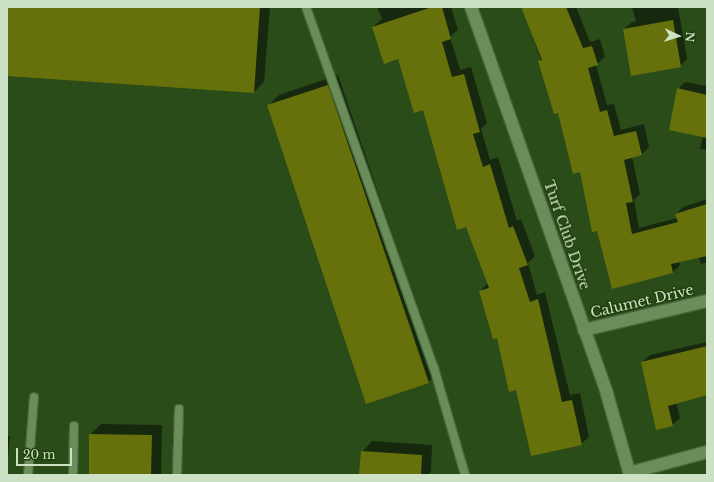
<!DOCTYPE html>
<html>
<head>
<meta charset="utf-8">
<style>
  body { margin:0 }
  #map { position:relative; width:714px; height:482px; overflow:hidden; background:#2a4c19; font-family:"Libre Baskerville",serif }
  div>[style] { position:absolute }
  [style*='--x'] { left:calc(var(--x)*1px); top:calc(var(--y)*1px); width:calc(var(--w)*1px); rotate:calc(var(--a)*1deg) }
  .shadow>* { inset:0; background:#0007 }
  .building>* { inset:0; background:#66710c }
  .roads { filter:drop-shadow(1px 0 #49663b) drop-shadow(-1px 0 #49663b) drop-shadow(0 1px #49663b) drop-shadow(0 -1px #49663b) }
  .lane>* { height:8px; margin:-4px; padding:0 4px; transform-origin:4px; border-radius:4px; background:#698e59 }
  .street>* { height:12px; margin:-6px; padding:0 6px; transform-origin:6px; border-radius:6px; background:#698e59 }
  span { translate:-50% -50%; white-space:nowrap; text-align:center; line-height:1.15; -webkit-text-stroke:3px #1f410d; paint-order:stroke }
  .street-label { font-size:14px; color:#cde1c4 }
  .frame { position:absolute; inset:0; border:8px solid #cde1c4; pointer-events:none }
  .north { position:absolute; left:658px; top:16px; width:40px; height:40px; -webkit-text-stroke:3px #1f410d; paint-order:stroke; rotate:94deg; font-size:11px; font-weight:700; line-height:16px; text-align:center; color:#cde1c4 }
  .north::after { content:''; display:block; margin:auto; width:14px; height:18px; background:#cde1c4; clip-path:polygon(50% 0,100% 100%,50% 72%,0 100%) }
  .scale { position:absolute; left:16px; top:448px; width:56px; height:18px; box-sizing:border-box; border:2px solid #cde1c4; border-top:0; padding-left:5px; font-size:12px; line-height:14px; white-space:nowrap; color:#cde1c4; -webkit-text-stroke:3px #1f410d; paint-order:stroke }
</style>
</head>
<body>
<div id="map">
  <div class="shadow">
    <i style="clip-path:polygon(7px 7px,270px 7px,264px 82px,254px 92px,7px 75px)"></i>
    <i style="clip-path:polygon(377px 7px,451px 7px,458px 30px,450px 37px,460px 70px,471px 67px,487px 123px,481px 129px,490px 160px,498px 157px,517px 221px,521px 219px,535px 256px,528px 263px,537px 295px,545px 292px,570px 395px,580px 393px,589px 437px,581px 444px,517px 389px,480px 291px,488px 283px,424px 109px,399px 57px,373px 27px,382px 19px)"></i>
    <i style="clip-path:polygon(522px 7px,576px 7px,590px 42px,600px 39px,605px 57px,596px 65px,607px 105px,614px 104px,621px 130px,644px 124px,649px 147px,642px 154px,632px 157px,640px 194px,634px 200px,639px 228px,677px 218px,676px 214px,683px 207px,707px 199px,707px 262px,701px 264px,699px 257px,679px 261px,680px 265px,673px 272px,613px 288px,581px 171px)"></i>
    <i style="clip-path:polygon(632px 7px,678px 7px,687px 59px,680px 66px,624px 29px,632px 22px,636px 21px)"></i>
    <i style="clip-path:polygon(338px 75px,439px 372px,428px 382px,269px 105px,279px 95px)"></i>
    <i style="clip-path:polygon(685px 82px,707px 86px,707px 150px,700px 149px,703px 136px,678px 89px)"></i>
    <i style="clip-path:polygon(707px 342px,707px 395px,676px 402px,680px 418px,672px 425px,642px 362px,650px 355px)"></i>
    <i style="clip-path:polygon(101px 424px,162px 425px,161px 475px,90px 475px,90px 435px)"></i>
    <i style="clip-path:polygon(7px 436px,10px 436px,7px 470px)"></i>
    <i style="clip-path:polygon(372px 441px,432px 445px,431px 472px,427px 475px,360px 475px,362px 452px)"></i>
    <i style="clip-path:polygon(569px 474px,569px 475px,556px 475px)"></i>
  </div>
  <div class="building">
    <i style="clip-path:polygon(7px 7px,260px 7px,254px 93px,7px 76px)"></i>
    <i style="clip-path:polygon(432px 7px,442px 7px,451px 39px,442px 42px,452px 77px,464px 74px,480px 132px,473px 134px,483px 167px,490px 164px,509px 228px,513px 226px,528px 265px,519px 268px,530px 302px,538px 299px,562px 402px,572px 400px,582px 445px,531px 456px,516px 390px,509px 392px,497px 338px,493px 339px,479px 291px,489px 288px,466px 227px,457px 230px,423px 110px,414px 113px,398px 59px,384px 64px,372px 27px)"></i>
    <i style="clip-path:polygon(521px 7px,566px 7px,583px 48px,592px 46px,598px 65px,588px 68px,600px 112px,607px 110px,614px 136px,636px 131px,642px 155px,624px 160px,633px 202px,626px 203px,632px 234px,678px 222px,675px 214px,707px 204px,707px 256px,671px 264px,673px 273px,612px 289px,597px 231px,592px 232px,580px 172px,573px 174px,558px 113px,554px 114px,538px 61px,542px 60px)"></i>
    <i style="clip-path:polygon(673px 20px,681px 67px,631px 76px,623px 29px)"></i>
    <i style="clip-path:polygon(328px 85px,429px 383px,366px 404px,267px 105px)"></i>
    <i style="clip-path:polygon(677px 88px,707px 95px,707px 138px,669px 130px)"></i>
    <i style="clip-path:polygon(707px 346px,707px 395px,668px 406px,673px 426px,656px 430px,641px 362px)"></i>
    <i style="clip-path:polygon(89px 434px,152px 435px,151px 475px,89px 475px)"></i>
    <i style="clip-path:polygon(361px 451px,422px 455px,421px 475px,359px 475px)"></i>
  </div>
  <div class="roads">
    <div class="lane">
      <i style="--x:306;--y:7;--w:383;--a:70.5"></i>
      <i style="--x:434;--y:368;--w:111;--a:73.8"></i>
      <i style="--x:28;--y:475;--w:78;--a:-85.6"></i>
      <i style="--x:73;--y:475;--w:49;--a:-88.8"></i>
      <i style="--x:177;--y:475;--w:66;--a:-88.3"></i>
    </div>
    <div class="street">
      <i style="--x:471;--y:7;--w:410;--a:70.6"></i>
      <i style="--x:607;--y:394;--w:84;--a:74.1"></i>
      <i style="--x:584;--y:330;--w:126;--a:-13.3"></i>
      <i style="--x:629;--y:473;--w:81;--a:-15.1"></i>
    </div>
  </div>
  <div class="street-label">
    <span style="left:567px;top:235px;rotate:71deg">Turf Club Drive</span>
    <span style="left:642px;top:301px;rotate:-13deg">Calumet Drive</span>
  </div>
  <div class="frame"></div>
  <div class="north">N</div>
  <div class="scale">20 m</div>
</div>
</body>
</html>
